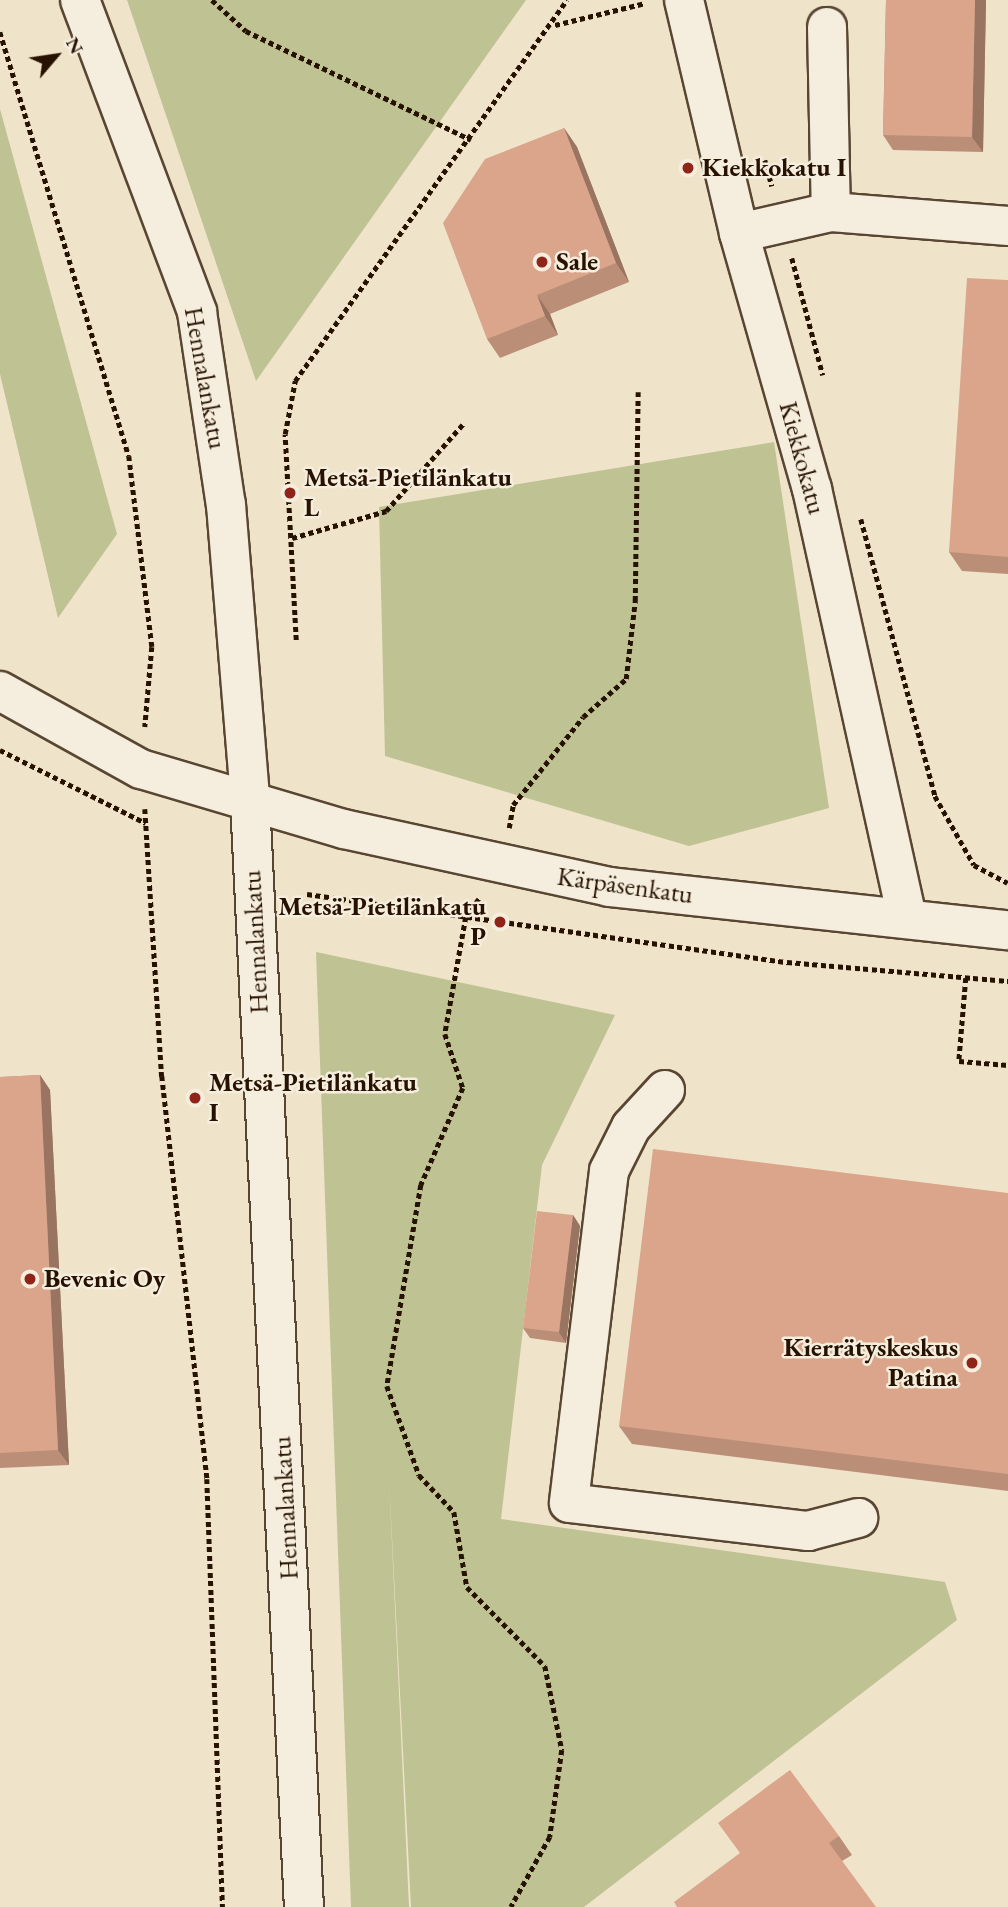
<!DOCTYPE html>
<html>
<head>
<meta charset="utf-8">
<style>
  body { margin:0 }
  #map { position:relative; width:1008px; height:1907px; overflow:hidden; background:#efe4ca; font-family:"EB Garamond",serif }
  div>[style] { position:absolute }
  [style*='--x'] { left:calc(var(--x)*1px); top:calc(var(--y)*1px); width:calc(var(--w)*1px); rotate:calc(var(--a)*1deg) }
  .green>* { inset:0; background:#bfc292 }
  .path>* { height:4.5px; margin-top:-2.25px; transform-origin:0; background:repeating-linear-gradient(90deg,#271200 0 5px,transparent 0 8.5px) }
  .roads { filter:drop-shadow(2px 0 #594632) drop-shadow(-2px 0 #594632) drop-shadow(0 2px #594632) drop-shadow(0 -2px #594632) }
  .minor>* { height:38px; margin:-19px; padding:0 19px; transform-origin:19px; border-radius:19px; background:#f5eddd }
  .wall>* { inset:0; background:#bb8e77 }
  .shaded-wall>* { inset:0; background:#997461 }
  .building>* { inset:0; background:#daa58a }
  .dots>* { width:19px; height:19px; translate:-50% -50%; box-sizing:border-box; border:4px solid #f5eddd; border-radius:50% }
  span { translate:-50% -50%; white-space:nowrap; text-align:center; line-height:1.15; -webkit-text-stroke:5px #f5eddd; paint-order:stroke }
  .poi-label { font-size:26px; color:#271200; font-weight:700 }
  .left { translate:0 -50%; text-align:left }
  .right { translate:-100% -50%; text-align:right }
  .street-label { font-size:26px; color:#271200 }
  .north { position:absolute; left:21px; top:21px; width:70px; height:70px; -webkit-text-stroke:5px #f5eddd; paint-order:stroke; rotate:61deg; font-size:19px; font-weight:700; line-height:28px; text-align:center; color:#271200 }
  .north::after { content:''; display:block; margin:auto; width:24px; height:32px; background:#271200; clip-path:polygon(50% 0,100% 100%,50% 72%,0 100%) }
</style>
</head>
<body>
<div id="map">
  <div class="green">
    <i style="clip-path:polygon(127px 0,526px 0,256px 381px)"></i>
    <i style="clip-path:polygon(0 109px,117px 534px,58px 618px,0 374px)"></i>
    <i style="clip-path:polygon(774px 442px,829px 808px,689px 846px,385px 756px,379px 507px)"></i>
    <i style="clip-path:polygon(316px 952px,615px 1015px,542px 1165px,501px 1519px,945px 1582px,957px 1620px,584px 1907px,411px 1907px,389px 1479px,409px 1907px,351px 1907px)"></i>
  </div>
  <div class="path">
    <i style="--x:212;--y:0;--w:46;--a:42.4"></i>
    <i style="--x:246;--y:31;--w:250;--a:25.8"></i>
    <i style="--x:555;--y:25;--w:93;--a:-13.7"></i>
    <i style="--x:0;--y:32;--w:443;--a:73.1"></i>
    <i style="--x:129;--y:456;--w:192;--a:83.1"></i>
    <i style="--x:152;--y:647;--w:80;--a:95"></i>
    <i style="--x:765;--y:160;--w:27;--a:75"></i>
    <i style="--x:792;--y:258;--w:121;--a:75.2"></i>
    <i style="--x:861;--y:519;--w:287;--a:75"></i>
    <i style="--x:935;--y:796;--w:79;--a:60.5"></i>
    <i style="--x:974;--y:865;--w:38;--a:28"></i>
    <i style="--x:292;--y:538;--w:98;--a:-16"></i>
    <i style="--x:386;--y:511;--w:116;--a:-48.5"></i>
    <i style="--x:296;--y:640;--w:206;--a:-93.1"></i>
    <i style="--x:285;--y:434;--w:54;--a:-79.3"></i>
    <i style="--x:295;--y:381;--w:468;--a:-54.5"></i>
    <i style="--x:0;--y:750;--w:163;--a:26.6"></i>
    <i style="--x:145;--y:809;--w:268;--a:86.4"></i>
    <i style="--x:162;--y:1076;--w:406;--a:83.6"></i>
    <i style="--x:207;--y:1479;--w:428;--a:87.9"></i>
    <i style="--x:509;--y:828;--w:23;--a:-80"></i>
    <i style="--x:513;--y:805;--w:112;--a:-51.5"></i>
    <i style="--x:583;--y:717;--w:57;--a:-41.5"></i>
    <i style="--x:626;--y:679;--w:79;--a:-83.4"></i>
    <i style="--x:635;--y:601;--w:209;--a:-89.2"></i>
    <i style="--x:307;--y:894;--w:485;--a:8.1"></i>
    <i style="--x:787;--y:962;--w:222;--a:4.9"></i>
    <i style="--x:479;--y:899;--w:22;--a:126"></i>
    <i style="--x:466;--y:917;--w:119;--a:100.2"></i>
    <i style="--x:445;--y:1034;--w:57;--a:71.6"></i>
    <i style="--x:463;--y:1088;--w:106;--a:113.4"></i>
    <i style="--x:421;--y:1185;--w:204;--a:99.6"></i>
    <i style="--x:387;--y:1386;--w:95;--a:70.2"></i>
    <i style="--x:419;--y:1475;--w:51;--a:46.6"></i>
    <i style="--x:454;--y:1512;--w:76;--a:80.2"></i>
    <i style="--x:467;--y:1587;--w:111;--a:45.4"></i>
    <i style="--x:545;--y:1666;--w:86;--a:78.6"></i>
    <i style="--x:562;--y:1750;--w:88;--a:97.9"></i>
    <i style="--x:550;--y:1837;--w:80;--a:119.1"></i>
    <i style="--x:966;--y:978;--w:83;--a:94.8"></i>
    <i style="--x:959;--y:1061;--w:49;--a:4.7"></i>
  </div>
  <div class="roads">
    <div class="minor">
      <i style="--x:80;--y:0;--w:333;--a:69.4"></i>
      <i style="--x:197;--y:312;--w:195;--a:81.5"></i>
      <i style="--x:226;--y:505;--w:296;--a:85.3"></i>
      <i style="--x:250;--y:800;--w:1108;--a:87.21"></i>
      <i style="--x:684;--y:0;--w:239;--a:76.7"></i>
      <i style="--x:739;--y:233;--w:266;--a:74.1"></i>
      <i style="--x:812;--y:489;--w:439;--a:77.5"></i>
      <i style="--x:827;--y:27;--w:185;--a:88.8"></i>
      <i style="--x:739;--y:233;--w:94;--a:-12.9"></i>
      <i style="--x:831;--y:212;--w:178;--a:4.5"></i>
      <i style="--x:0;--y:691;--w:161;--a:29"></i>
      <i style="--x:141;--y:769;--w:212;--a:16.5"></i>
      <i style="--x:344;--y:829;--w:271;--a:12.3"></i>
      <i style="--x:609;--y:887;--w:401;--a:6.2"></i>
      <i style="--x:665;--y:1090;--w:50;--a:132.6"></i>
      <i style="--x:631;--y:1127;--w:49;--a:116.6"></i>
      <i style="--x:609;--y:1171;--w:334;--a:96.9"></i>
      <i style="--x:569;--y:1503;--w:241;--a:6.7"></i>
      <i style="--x:808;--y:1531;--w:52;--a:-14.6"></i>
    </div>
  </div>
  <div class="wall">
    <i style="clip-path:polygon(886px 0,986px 0,983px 152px,893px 150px,883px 135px)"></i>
    <i style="clip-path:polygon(564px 128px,577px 147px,629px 282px,550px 314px,558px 335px,500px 358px,487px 339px)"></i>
    <i style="clip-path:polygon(1008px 280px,1008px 574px,962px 571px,949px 552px)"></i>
    <i style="clip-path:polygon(40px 1075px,50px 1090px,69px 1465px,0 1468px,0 1077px)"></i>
    <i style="clip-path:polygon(1008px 1193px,1008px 1491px,632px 1444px,619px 1426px)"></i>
    <i style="clip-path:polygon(573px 1215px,580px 1226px,566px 1343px,530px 1338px,523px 1328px)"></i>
    <i style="clip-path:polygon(839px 1836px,852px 1855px,842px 1861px,740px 1853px)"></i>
  </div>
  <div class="shaded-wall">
    <i style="clip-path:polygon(975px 0,986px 0,983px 152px,972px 137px)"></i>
    <i style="clip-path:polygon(564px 128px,577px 147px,629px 282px,616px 263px)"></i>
    <i style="clip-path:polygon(537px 295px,550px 314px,558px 335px,545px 316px)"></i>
    <i style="clip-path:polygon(40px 1075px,50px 1090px,69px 1465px,58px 1450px)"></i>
    <i style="clip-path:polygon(573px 1215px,580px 1226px,566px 1343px,559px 1332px)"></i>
  </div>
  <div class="building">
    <i style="clip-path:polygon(886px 0,975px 0,972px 137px,883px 135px)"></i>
    <i style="clip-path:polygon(564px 128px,616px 263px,537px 295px,545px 316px,487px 339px,443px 223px,485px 159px)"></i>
    <i style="clip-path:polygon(967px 278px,1008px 280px,1008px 557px,949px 552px)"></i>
    <i style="clip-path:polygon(40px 1075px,58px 1450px,0 1453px,0 1077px)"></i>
    <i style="clip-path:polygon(653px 1149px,1008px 1193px,1008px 1474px,619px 1426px)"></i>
    <i style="clip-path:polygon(537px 1211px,573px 1215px,559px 1332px,523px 1328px)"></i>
    <i style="clip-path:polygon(790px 1770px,839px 1836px,829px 1843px,876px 1907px,677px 1907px,674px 1902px,740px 1853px,718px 1823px)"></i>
  </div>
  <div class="dots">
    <i style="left:688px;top:168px;background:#8f2418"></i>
    <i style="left:542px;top:262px;background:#8f2418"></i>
    <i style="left:290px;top:493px;background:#8f2418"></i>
    <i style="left:500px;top:922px;background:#8f2418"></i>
    <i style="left:195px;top:1098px;background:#8f2418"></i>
    <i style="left:30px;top:1279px;background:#8f2418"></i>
    <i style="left:972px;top:1363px;background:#8f2418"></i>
  </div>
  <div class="poi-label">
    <span class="left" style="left:702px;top:168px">Kiekkokatu I</span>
    <span class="left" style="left:556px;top:262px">Sale</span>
    <span class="left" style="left:304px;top:493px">Metsä-Pietilänkatu<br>L</span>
    <span class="right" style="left:486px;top:922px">Metsä-Pietilänkatu<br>P</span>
    <span class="left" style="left:209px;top:1098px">Metsä-Pietilänkatu<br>I</span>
    <span class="left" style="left:44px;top:1279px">Bevenic Oy</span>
    <span class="right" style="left:958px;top:1363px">Kierrätyskeskus<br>Patina</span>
  </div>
  <div class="street-label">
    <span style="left:205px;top:378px;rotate:80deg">Hennalankatu</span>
    <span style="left:802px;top:458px;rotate:75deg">Kiekkokatu</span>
    <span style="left:625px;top:886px;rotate:8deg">Kärpäsenkatu</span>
    <span style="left:256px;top:942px;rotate:-93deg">Hennalankatu</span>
    <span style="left:286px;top:1508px;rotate:-93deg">Hennalankatu</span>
  </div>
  <div class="north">N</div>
</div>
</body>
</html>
